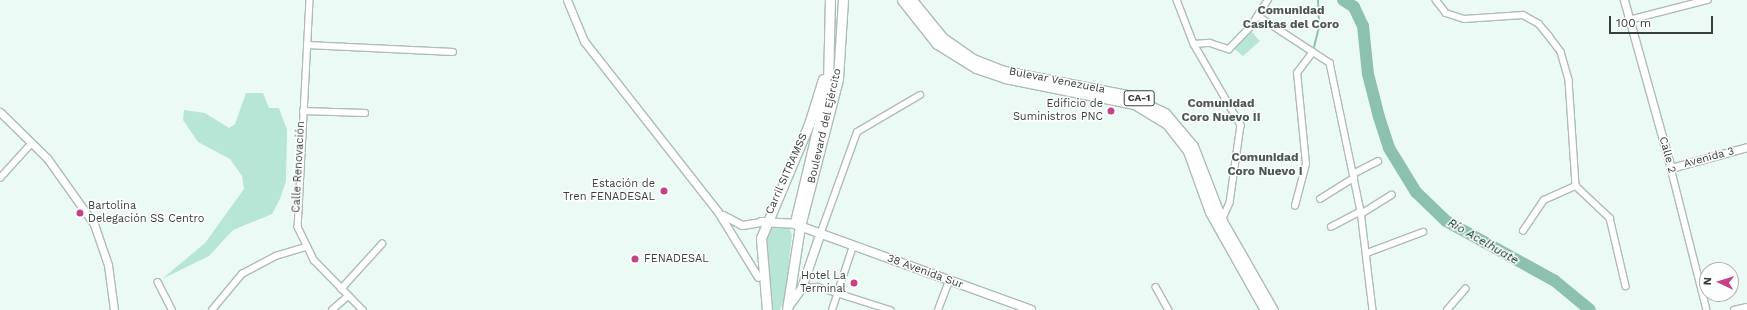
<!DOCTYPE html>
<html>
<head>
<meta charset="utf-8">
<style>
  body { margin:0 }
  #map { position:relative; width:1747px; height:310px; overflow:hidden; background:#ecfaf5; font-family:"Work Sans",sans-serif }
  div>[style] { position:absolute }
  [style*='--x'] { left:calc(var(--x)*1px); top:calc(var(--y)*1px); width:calc(var(--w)*1px); rotate:calc(var(--a)*1deg) }
  .green>* { inset:0; background:#b8e6d6 }
  .stream>* { height:2px; margin:-1px; padding:0 1px; transform-origin:1px; border-radius:1px; background:#8cc1b0 }
  .river>* { height:12px; margin:-6px; padding:0 6px; transform-origin:6px; border-radius:6px; background:#8cc1b0 }
  .roads { filter:drop-shadow(1px 0 #aebcb7) drop-shadow(-1px 0 #aebcb7) drop-shadow(0 1px #aebcb7) drop-shadow(0 -1px #aebcb7) }
  .minor>* { height:5.5px; margin:-2.75px; padding:0 2.75px; transform-origin:2.75px; border-radius:2.75px; background:#fff }
  .tertiary>* { height:7px; margin:-3.5px; padding:0 3.5px; transform-origin:3.5px; border-radius:3.5px; background:#fff }
  .secondary>* { height:8px; margin:-4px; padding:0 4px; transform-origin:4px; border-radius:4px; background:#fff }
  .primary>* { height:9px; margin:-4.5px; padding:0 4.5px; transform-origin:4.5px; border-radius:4.5px; background:#fff }
  .trunk>* { height:9px; margin:-4.5px; padding:0 4.5px; transform-origin:4.5px; border-radius:4.5px; background:#fff }
  .dots>* { width:11px; height:11px; translate:-50% -50%; box-sizing:border-box; border:2px solid #fff; border-radius:50% }
  span { translate:-50% -50%; white-space:nowrap; text-align:center; line-height:1.15; -webkit-text-stroke:3px #fff; paint-order:stroke }
  .shield-label span { padding:1px 3px; background:#fff; border:1px solid; border-radius:3px; -webkit-text-stroke-width:0 }
  .shield-label { font-size:10px; color:#383e3c; font-weight:700 }
  .street-label { font-size:11px; color:#383e3c }
  .poi-label { font-size:11px; color:#383e3c }
  .right { translate:-100% -50%; text-align:right }
  .left { translate:0 -50%; text-align:left }
  .neighbourhood-label { font-size:12px; color:#4c5853; font-weight:700 }
  .water-label { font-size:12px; color:#023428; font-style:italic }
  .north { position:absolute; left:1699px; top:262px; width:40px; height:40px; box-sizing:border-box; background:#fff; border:1px solid #afb2b1; border-radius:50%; rotate:274deg; font-size:11px; font-weight:700; line-height:16px; text-align:center; color:#383e3c }
  .north::after { content:''; display:block; margin:auto; width:14px; height:18px; background:#c64286; clip-path:polygon(50% 0,100% 100%,50% 72%,0 100%) }
  .scale { position:absolute; left:1609px; top:16px; width:104px; height:18px; box-sizing:border-box; border:2px solid #383e3c; border-top:0; padding-left:5px; font-size:12px; line-height:14px; white-space:nowrap; color:#383e3c; -webkit-text-stroke:3px #fff; paint-order:stroke }
</style>
</head>
<body>
<div id="map">
  <div class="green">
    <i style="clip-path:polygon(1250px 30px,1260px 41px,1243px 56px,1233px 48px)"></i>
    <i style="clip-path:polygon(246px 93px,263px 93px,269px 108px,279px 108px,287px 130px,286px 181px,280px 199px,272px 214px,233px 230px,209px 256px,162px 279px,205px 243px,244px 189px,242px 176px,230px 159px,198px 142px,183px 120px,184px 110px,205px 113px,229px 128px,235px 124px)"></i>
    <i style="clip-path:polygon(771px 225px,789px 227px,792px 235px,785px 297px,780px 310px,771px 310px,762px 245px)"></i>
  </div>
  <div class="stream">
    <i style="--x:1314;--y:47;--w:21;--a:-76"></i>
    <i style="--x:1319;--y:27;--w:27;--a:-92"></i>
  </div>
  <div class="river">
    <i style="--x:1343;--y:0;--w:13;--a:32"></i>
    <i style="--x:1354;--y:7;--w:21;--a:65"></i>
    <i style="--x:1363;--y:26;--w:48;--a:84.1"></i>
    <i style="--x:1368;--y:74;--w:44;--a:75.7"></i>
    <i style="--x:1379;--y:117;--w:33;--a:72"></i>
    <i style="--x:1389;--y:148;--w:52;--a:58.5"></i>
    <i style="--x:1416;--y:192;--w:42;--a:44"></i>
    <i style="--x:1446;--y:221;--w:124;--a:28.8"></i>
    <i style="--x:1555;--y:281;--w:45;--a:39.6"></i>
  </div>
  <div class="roads">
    <div class="minor">
      <i style="--x:310;--y:0;--w:227;--a:93"></i>
      <i style="--x:298;--y:227;--w:37;--a:64"></i>
      <i style="--x:314;--y:260;--w:70;--a:45.6"></i>
      <i style="--x:1177;--y:0;--w:47;--a:68.9"></i>
      <i style="--x:1194;--y:44;--w:94;--a:59.9"></i>
      <i style="--x:1241;--y:125;--w:79;--a:98"></i>
      <i style="--x:1230;--y:203;--w:20;--a:114"></i>
      <i style="--x:1436;--y:0;--w:16;--a:52"></i>
      <i style="--x:1446;--y:13;--w:19;--a:18"></i>
      <i style="--x:1464;--y:19;--w:59;--a:-3.9"></i>
      <i style="--x:1523;--y:15;--w:18;--a:29"></i>
      <i style="--x:1539;--y:24;--w:16;--a:50"></i>
      <i style="--x:1549;--y:36;--w:20;--a:53"></i>
      <i style="--x:1561;--y:52;--w:29;--a:74"></i>
      <i style="--x:1569;--y:80;--w:106;--a:86.2"></i>
      <i style="--x:1258;--y:16;--w:86;--a:33.1"></i>
      <i style="--x:1330;--y:63;--w:151;--a:78.2"></i>
      <i style="--x:1361;--y:211;--w:100;--a:83.1"></i>
      <i style="--x:1629;--y:20;--w:81;--a:-14.4"></i>
      <i style="--x:1194;--y:44;--w:16;--a:-4"></i>
      <i style="--x:1210;--y:43;--w:20;--a:18"></i>
      <i style="--x:1229;--y:49;--w:32;--a:-46"></i>
      <i style="--x:1251;--y:26;--w:31;--a:-57"></i>
      <i style="--x:307;--y:45;--w:146;--a:2.7"></i>
      <i style="--x:303;--y:111;--w:62;--a:1.8"></i>
      <i style="--x:1671;--y:168;--w:146;--a:75.8"></i>
      <i style="--x:1353;--y:174;--w:28;--a:-27"></i>
      <i style="--x:0;--y:178;--w:47;--a:-47.6"></i>
      <i style="--x:1576;--y:186;--w:47;--a:43.3"></i>
      <i style="--x:1610;--y:218;--w:70;--a:76.8"></i>
      <i style="--x:1320;--y:199;--w:40;--a:-32"></i>
      <i style="--x:1295;--y:206;--w:43;--a:-75.3"></i>
      <i style="--x:1306;--y:164;--w:91;--a:-95.6"></i>
      <i style="--x:1297;--y:73;--w:26;--a:-53"></i>
      <i style="--x:1361;--y:214;--w:36;--a:-32"></i>
      <i style="--x:1331;--y:227;--w:34;--a:-28"></i>
      <i style="--x:1523;--y:231;--w:37;--a:-56"></i>
      <i style="--x:1544;--y:200;--w:35;--a:-24"></i>
      <i style="--x:820;--y:235;--w:109;--a:-70.2"></i>
      <i style="--x:857;--y:132;--w:73;--a:-30.4"></i>
      <i style="--x:1367;--y:253;--w:60;--a:-20.6"></i>
      <i style="--x:158;--y:282;--w:31;--a:63"></i>
      <i style="--x:1156;--y:287;--w:26;--a:61"></i>
      <i style="--x:802;--y:288;--w:16;--a:-4"></i>
      <i style="--x:818;--y:287;--w:76;--a:17.7"></i>
      <i style="--x:341;--y:289;--w:61;--a:-47.7"></i>
      <i style="--x:212;--y:310;--w:47;--a:-50.2"></i>
      <i style="--x:242;--y:274;--w:38;--a:-28"></i>
      <i style="--x:276;--y:256;--w:30;--a:-17"></i>
      <i style="--x:332;--y:310;--w:21;--a:-41"></i>
      <i style="--x:832;--y:310;--w:67;--a:-71.8"></i>
      <i style="--x:938;--y:310;--w:31;--a:-69"></i>
      <i style="--x:1447;--y:310;--w:28;--a:-49"></i>
      <i style="--x:1734;--y:310;--w:13;--a:-13"></i>
    </div>
    <div class="tertiary">
      <i style="--x:567;--y:0;--w:44;--a:67.5"></i>
      <i style="--x:584;--y:41;--w:217;--a:51.9"></i>
      <i style="--x:718;--y:212;--w:76;--a:58.4"></i>
      <i style="--x:1624;--y:0;--w:174;--a:74.4"></i>
      <i style="--x:1671;--y:168;--w:79;--a:-15.4"></i>
      <i style="--x:0;--y:112;--w:66;--a:44.4"></i>
      <i style="--x:47;--y:158;--w:81;--a:54.5"></i>
      <i style="--x:94;--y:224;--w:43;--a:71.1"></i>
      <i style="--x:108;--y:265;--w:45;--a:82.4"></i>
      <i style="--x:723;--y:215;--w:21;--a:28"></i>
      <i style="--x:742;--y:225;--w:19;--a:-9"></i>
    </div>
    <div class="secondary">
      <i style="--x:761;--y:222;--w:33;--a:3"></i>
      <i style="--x:794;--y:224;--w:252;--a:19.9"></i>
      <i style="--x:789;--y:306;--w:22;--a:-54"></i>
      <i style="--x:802;--y:288;--w:56;--a:-71.2"></i>
    </div>
    <div class="primary">
      <i style="--x:795;--y:222;--w:141;--a:-76.5"></i>
      <i style="--x:828;--y:85;--w:85;--a:-88.7"></i>
      <i style="--x:767;--y:310;--w:72;--a:-94.8"></i>
      <i style="--x:761;--y:238;--w:124;--a:-67.2"></i>
      <i style="--x:809;--y:124;--w:47;--a:-72.7"></i>
      <i style="--x:787;--y:310;--w:85;--a:-81.2"></i>
      <i style="--x:800;--y:226;--w:152;--a:-75.5"></i>
      <i style="--x:838;--y:79;--w:79;--a:-86.4"></i>
    </div>
    <div class="trunk">
      <i style="--x:902;--y:0;--w:56;--a:51.5"></i>
      <i style="--x:937;--y:44;--w:46;--a:31.6"></i>
      <i style="--x:976;--y:68;--w:31;--a:19"></i>
      <i style="--x:1005;--y:78;--w:132;--a:11.4"></i>
      <i style="--x:1134;--y:104;--w:39;--a:31"></i>
      <i style="--x:1167;--y:124;--w:34;--a:52"></i>
      <i style="--x:1188;--y:151;--w:65;--a:70.2"></i>
      <i style="--x:1210;--y:212;--w:112;--a:60.7"></i>
      <i style="--x:912;--y:0;--w:49;--a:50.8"></i>
      <i style="--x:943;--y:38;--w:37;--a:35"></i>
      <i style="--x:973;--y:59;--w:33;--a:21"></i>
      <i style="--x:1004;--y:71;--w:125;--a:11"></i>
      <i style="--x:1127;--y:95;--w:42;--a:25.3"></i>
      <i style="--x:1165;--y:113;--w:43;--a:49.7"></i>
      <i style="--x:1193;--y:146;--w:80;--a:68.9"></i>
      <i style="--x:1222;--y:221;--w:103;--a:60.2"></i>
    </div>
  </div>
  <div class="dots">
    <i style="left:1111px;top:111px;background:#c64286"></i>
    <i style="left:664px;top:191px;background:#c64286"></i>
    <i style="left:80px;top:213px;background:#c64286"></i>
    <i style="left:635px;top:259px;background:#c64286"></i>
    <i style="left:854px;top:283px;background:#c64286"></i>
  </div>
  <div class="shield-label">
    <span style="left:1139px;top:98px">CA-1</span>
  </div>
  <div class="street-label">
    <span style="left:1057px;top:81px;rotate:11deg">Bulevar Venezuela</span>
    <span style="left:825px;top:126px;rotate:-77deg">Boulevard del Ejército</span>
    <span style="left:1667px;top:155px;rotate:75deg">Calle 2</span>
    <span style="left:1709px;top:158px;rotate:-15deg">Avenida 3</span>
    <span style="left:299px;top:167px;rotate:-87deg">Calle Renovación</span>
    <span style="left:787px;top:174px;rotate:-66deg">Carril SITRAMSS</span>
    <span style="left:925px;top:272px;rotate:20deg">38 Avenida Sur</span>
  </div>
  <div class="poi-label">
    <span class="right" style="left:1103px;top:111px">Edificio de<br>Suministros PNC</span>
    <span class="right" style="left:655px;top:191px">Estación de<br>Tren FENADESAL</span>
    <span class="left" style="left:88px;top:213px">Bartolina<br>Delegación SS Centro</span>
    <span class="left" style="left:644px;top:259px">FENADESAL</span>
    <span class="right" style="left:846px;top:283px">Hotel La<br>Terminal</span>
  </div>
  <div class="neighbourhood-label">
    <span style="left:1291px;top:18px">Comunidad<br>Casitas del Coro</span>
    <span style="left:1221px;top:111px">Comunidad<br>Coro Nuevo II</span>
    <span style="left:1265px;top:165px">Comunidad<br>Coro Nuevo I</span>
  </div>
  <div class="water-label">
    <span style="left:1483px;top:242px;rotate:30deg">Río Acelhuate</span>
  </div>
  <div class="north">N</div>
  <div class="scale">100 m</div>
</div>
</body>
</html>
